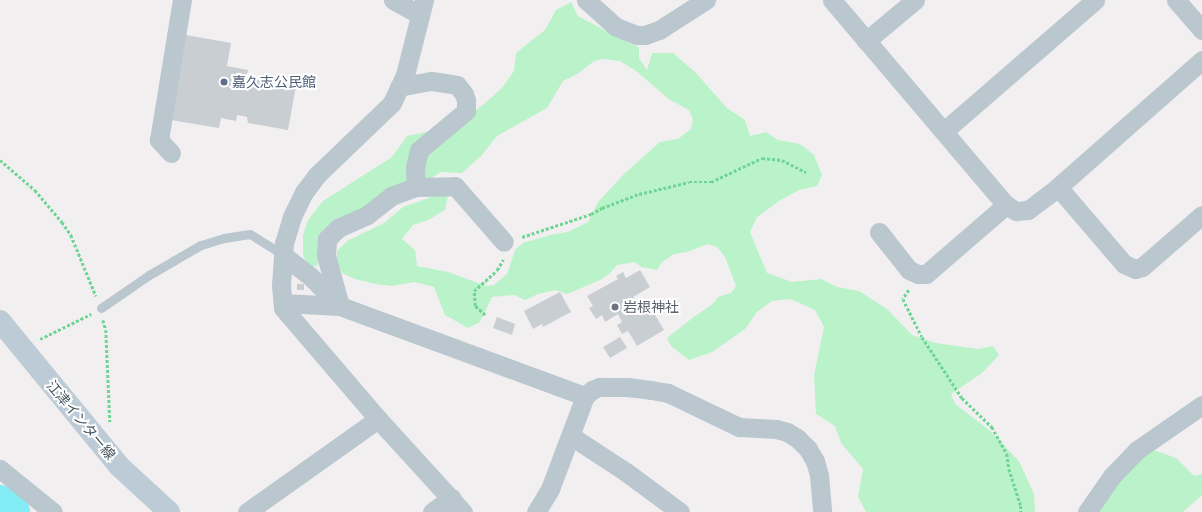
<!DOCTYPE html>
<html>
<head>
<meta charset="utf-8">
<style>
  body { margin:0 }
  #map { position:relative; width:1202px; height:512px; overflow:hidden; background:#f2eff0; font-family:Montserrat,"Noto Sans JP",sans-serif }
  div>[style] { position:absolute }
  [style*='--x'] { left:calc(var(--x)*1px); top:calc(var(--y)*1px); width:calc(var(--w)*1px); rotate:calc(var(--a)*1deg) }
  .green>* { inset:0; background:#baf3c9 }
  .river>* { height:32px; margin:-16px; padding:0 16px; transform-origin:16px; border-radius:16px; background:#84ecf4 }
  .building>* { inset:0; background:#c9ced3 }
  .path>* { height:2.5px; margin-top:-1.25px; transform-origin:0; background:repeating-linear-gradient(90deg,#6fd595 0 3px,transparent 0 5px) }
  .lane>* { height:9px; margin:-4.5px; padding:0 4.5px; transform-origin:4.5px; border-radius:4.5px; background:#bac7ce }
  .street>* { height:19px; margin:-9.5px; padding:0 9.5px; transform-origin:9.5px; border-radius:9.5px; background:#bac7ce }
  .secondary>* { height:22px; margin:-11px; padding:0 11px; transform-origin:11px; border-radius:11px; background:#bccbd5 }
  .dots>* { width:11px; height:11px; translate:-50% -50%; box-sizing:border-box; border:2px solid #fff; border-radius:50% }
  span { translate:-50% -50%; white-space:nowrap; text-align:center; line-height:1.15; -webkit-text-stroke:4px #fff; paint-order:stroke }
  .service-label { font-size:14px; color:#4e5e75 }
  .left { translate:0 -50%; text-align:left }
  .worship-label { font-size:14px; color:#5b616d }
  .street-label { font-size:14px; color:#46565f }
</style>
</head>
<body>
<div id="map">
  <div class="green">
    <i style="clip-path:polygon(571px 2px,578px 16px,629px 43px,639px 47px,639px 58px,647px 70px,652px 53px,673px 53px,695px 72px,727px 108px,745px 120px,750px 136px,766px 132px,778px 140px,800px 144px,814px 155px,822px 175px,817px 186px,799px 190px,779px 201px,757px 217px,750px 232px,767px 273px,792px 282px,821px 279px,837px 287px,859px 291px,887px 309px,912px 335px,936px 343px,978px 349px,993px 346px,999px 355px,982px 373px,951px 394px,955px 404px,988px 429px,1019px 461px,1034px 494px,1035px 512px,866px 512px,858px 497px,863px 469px,841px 443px,835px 426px,816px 414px,814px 375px,824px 327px,815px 310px,791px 299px,772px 301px,757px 312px,745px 329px,712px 352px,689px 360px,671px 346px,667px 338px,695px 316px,713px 304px,718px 297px,731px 293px,736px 286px,725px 257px,717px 247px,708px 244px,687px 252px,674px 254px,662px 262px,657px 270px,641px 267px,635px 262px,617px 265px,609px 274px,600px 280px,567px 294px,556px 290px,538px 294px,525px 300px,514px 295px,492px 297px,480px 322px,468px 328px,445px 315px,434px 287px,414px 282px,392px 286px,375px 284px,355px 279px,342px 273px,337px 262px,337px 251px,347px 241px,384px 223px,403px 207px,434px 196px,448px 196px,445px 210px,428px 220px,413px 225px,402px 239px,415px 250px,417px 266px,448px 272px,486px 286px,494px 285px,507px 274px,515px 250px,523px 243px,550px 235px,568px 232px,588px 222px,598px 202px,624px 174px,660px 142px,678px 139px,691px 129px,693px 120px,689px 110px,670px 100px,636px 71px,620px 61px,603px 59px,594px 61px,579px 73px,563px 81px,547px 108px,497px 136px,481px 156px,462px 173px,441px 172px,319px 248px,318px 265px,311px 268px,303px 256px,303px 235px,308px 220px,323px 201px,392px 157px,407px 136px,431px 131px,467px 117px,484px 104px,502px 88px,514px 71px,516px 53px,545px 30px,556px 10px)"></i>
    <i style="clip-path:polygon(1154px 450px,1176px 458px,1194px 476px,1202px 474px,1202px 495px,1183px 512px,1094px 512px,1136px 455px)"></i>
  </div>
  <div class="river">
    <i style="--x:0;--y:501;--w:18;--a:38"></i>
  </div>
  <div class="building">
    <i style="clip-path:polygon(186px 35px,231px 43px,227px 66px,248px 70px,246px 78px,296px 86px,288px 130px,248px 123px,247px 117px,237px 115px,236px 121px,221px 118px,219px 128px,171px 120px)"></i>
    <i style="clip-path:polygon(640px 270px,650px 287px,633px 297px,639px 308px,648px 303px,664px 330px,637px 346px,628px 331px,622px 334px,617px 325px,622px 322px,618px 314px,605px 322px,602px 315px,596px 319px,589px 308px,593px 306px,587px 296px,618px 279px,616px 276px,623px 272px,626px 278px)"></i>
    <i style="clip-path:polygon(297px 284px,304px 284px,304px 290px,297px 290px)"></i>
    <i style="clip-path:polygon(560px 292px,571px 312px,543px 327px,542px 324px,533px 329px,524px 311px)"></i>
    <i style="clip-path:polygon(497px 317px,515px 324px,512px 335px,493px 328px)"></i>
    <i style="clip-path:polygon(620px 337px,627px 348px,610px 358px,603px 347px)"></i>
  </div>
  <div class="path">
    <i style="--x:0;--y:160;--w:46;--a:40.6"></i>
    <i style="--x:35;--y:190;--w:42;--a:49.8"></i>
    <i style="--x:62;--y:222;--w:16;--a:55"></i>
    <i style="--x:71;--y:235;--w:66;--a:67.7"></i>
    <i style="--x:522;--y:237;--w:73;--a:-18.4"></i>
    <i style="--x:591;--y:214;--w:13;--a:-29"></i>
    <i style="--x:602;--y:208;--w:40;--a:-21"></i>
    <i style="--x:639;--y:194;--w:51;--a:-13.5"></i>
    <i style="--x:689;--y:182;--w:22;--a:0"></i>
    <i style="--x:711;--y:182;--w:56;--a:-25.2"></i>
    <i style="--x:762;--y:158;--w:20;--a:6"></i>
    <i style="--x:782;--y:160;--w:27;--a:27"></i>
    <i style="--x:909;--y:290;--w:11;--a:124"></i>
    <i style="--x:903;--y:299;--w:42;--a:63.4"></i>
    <i style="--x:922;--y:337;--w:73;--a:56.7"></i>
    <i style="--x:962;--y:398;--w:42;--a:44"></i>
    <i style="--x:992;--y:427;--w:31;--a:61"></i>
    <i style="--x:1007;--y:454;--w:15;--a:82"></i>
    <i style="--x:1009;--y:469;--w:39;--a:72"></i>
    <i style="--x:1021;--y:506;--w:6;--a:90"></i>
    <i style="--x:485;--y:315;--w:13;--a:-138"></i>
    <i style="--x:475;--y:306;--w:15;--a:-94"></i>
    <i style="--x:474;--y:291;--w:31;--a:-42"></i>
    <i style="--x:497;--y:270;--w:12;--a:-59"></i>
    <i style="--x:103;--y:320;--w:10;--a:73"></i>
    <i style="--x:106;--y:330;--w:92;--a:87.5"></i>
    <i style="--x:40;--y:339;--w:57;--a:-26.1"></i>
  </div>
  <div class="lane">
    <i style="--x:101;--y:308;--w:58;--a:-34.5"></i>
    <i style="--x:149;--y:275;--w:28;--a:-30"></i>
    <i style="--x:173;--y:261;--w:32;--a:-30"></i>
    <i style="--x:201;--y:245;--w:24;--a:-17"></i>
    <i style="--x:224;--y:238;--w:26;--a:-9"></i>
    <i style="--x:250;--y:234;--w:39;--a:32"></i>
  </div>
  <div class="street">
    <i style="--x:393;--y:0;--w:31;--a:29"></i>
    <i style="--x:424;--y:0;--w:77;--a:104.2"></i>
    <i style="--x:405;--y:75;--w:31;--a:115"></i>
    <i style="--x:392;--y:103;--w:104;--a:136.2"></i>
    <i style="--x:317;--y:175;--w:21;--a:127"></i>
    <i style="--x:304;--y:192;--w:28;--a:116"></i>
    <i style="--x:292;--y:217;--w:27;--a:107"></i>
    <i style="--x:284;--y:243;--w:42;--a:94.1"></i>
    <i style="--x:281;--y:285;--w:23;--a:85"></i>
    <i style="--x:283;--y:308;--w:146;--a:49.4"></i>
    <i style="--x:378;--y:419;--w:126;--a:47.6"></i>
    <i style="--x:586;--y:0;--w:40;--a:42"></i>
    <i style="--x:616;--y:27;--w:22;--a:21"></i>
    <i style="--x:637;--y:35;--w:8;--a:0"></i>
    <i style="--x:645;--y:35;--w:15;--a:-20"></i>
    <i style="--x:659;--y:30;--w:56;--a:-32.6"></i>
    <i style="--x:832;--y:0;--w:269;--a:49.7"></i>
    <i style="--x:1006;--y:205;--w:12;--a:31"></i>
    <i style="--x:1016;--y:211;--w:12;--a:-5"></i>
    <i style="--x:1028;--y:210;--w:38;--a:-37"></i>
    <i style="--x:1058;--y:187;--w:192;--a:-41.4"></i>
    <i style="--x:1176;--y:0;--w:40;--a:49"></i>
    <i style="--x:866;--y:41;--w:64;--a:-39.9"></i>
    <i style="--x:399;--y:87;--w:33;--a:-11"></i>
    <i style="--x:431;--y:81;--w:14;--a:8"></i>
    <i style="--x:445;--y:83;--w:12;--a:9"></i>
    <i style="--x:457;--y:85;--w:11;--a:52"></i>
    <i style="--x:464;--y:94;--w:6;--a:72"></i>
    <i style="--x:466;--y:100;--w:11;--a:90"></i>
    <i style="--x:466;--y:111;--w:61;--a:140.3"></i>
    <i style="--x:419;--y:150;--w:18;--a:103"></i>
    <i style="--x:415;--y:168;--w:19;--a:87"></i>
    <i style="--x:944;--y:131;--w:200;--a:-40.9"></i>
    <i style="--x:171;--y:153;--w:18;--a:-133"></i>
    <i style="--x:159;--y:140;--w:142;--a:-80.7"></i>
    <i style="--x:1058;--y:187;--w:101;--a:49.4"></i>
    <i style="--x:1124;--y:264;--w:12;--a:24"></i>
    <i style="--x:1135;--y:269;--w:7;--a:-16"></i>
    <i style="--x:1142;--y:267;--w:79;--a:-40.9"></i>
    <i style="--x:879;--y:232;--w:48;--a:51.7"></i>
    <i style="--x:909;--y:270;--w:10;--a:24"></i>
    <i style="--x:918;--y:274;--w:8;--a:0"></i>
    <i style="--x:926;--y:274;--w:106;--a:-40.8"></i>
    <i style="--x:283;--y:255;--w:34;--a:38"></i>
    <i style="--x:310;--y:276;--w:42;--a:45"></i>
    <i style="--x:340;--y:306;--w:261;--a:20.2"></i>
    <i style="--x:585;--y:396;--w:99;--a:110.6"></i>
    <i style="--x:550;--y:489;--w:27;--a:121"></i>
    <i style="--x:283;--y:303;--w:57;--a:3"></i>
    <i style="--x:340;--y:306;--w:53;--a:-105.4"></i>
    <i style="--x:326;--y:255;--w:16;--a:-86"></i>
    <i style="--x:327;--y:239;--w:16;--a:-45"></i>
    <i style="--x:338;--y:228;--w:32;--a:-24"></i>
    <i style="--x:367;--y:215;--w:31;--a:-38"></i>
    <i style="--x:391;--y:196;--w:27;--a:-20"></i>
    <i style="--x:416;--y:187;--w:39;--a:-1"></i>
    <i style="--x:455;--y:186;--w:74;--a:48.8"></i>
    <i style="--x:585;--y:396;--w:9;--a:-41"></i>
    <i style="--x:592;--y:390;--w:8;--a:-23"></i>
    <i style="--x:599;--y:387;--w:28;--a:0"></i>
    <i style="--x:627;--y:387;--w:24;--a:7"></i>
    <i style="--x:651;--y:390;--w:17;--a:10"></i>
    <i style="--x:668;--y:393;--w:79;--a:25.6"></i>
    <i style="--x:739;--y:427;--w:37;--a:3"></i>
    <i style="--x:776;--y:429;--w:11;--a:15"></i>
    <i style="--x:787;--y:432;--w:12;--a:31"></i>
    <i style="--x:797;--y:438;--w:16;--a:45"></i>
    <i style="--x:808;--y:449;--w:14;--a:60"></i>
    <i style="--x:815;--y:461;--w:15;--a:74"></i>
    <i style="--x:819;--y:475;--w:37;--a:85"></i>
    <i style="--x:571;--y:436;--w:66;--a:33.2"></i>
    <i style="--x:626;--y:472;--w:67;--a:36.5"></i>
    <i style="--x:0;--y:469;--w:68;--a:39.1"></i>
    <i style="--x:247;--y:512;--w:161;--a:-35.4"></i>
    <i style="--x:432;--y:512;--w:24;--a:-36"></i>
    <i style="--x:1087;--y:512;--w:44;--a:-55.2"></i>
    <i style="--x:1112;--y:476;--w:36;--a:-46"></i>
    <i style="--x:1137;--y:450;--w:79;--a:-34.7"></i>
  </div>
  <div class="secondary">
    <i style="--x:0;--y:321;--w:188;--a:50.6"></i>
    <i style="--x:119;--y:466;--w:68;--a:42.6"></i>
  </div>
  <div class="dots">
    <i style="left:224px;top:82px;background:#5c6f8a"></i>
    <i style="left:615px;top:307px;background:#6b7280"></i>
  </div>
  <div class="service-label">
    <span class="left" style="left:232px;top:82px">嘉久志公民館</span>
  </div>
  <div class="worship-label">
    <span class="left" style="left:623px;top:307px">岩根神社</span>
  </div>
  <div class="street-label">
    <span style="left:81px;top:420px;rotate:50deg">江津インター線</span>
  </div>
</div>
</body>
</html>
